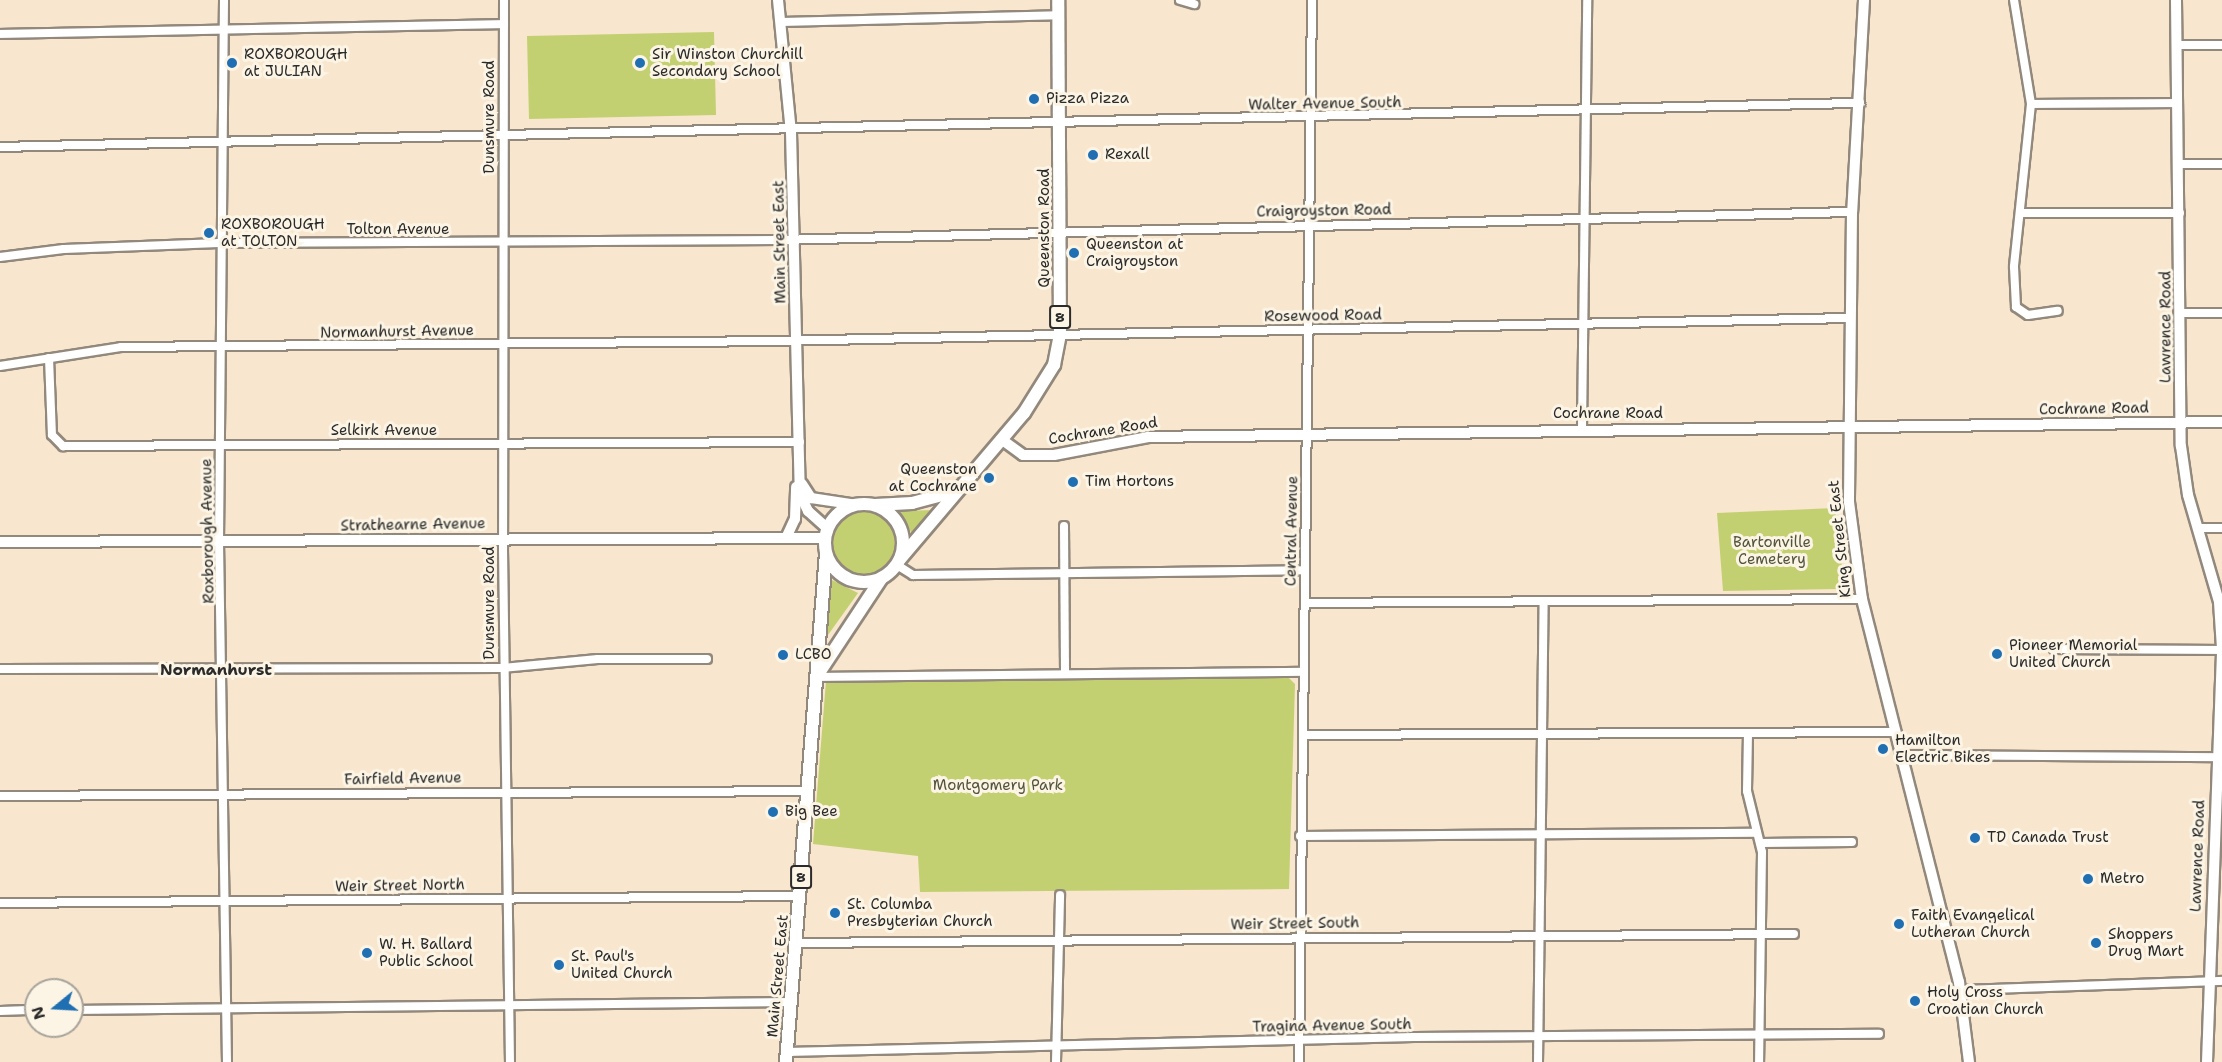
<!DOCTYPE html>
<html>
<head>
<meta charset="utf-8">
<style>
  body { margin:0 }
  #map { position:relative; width:2222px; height:1062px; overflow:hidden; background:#f8e6ce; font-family:"Shantell Sans",sans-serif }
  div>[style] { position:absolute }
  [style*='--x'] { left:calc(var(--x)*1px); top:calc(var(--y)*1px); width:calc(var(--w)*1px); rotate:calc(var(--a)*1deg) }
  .green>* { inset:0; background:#c3d071 }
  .round { border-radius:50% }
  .roads { filter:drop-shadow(2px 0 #92887c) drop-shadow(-2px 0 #92887c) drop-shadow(0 2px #92887c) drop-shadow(0 -2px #92887c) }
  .street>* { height:8px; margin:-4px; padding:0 4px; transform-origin:4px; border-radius:4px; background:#fff }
  .secondary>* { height:10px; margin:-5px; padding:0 5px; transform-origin:5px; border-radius:5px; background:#fff }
  .primary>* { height:12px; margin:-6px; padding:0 6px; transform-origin:6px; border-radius:6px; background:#fff }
  .primary>.ring { margin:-6px; padding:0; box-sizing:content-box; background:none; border:12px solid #fff; border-radius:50% }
  .dots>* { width:16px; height:16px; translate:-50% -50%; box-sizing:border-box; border:3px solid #fcf5e5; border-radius:50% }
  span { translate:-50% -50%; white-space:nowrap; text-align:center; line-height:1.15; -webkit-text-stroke:6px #fcf5e5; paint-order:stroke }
  .shield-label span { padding:2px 4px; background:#fcf5e5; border:2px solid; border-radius:4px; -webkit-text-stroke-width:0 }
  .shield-label { font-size:14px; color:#2b2b2b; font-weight:700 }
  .poi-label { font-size:15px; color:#2b2b2b }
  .left { translate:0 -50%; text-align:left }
  .right { translate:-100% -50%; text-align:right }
  .street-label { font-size:15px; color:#2b2b2b }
  .park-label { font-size:15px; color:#51543c }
  .neighbourhood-label { font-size:16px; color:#2b2b2b; font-weight:700 }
  .north { position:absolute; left:24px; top:978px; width:60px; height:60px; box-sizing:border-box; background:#fcf5e5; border:2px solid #a8a49b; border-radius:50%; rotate:252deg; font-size:16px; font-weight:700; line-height:24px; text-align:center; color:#2b2b2b }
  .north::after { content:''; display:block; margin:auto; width:21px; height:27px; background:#1f6fb2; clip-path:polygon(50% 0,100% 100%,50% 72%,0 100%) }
</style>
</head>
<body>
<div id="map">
  <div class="green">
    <i style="clip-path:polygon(714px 32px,716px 115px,529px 119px,527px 36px)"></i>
    <i style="clip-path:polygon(1835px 508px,1844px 585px,1838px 589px,1723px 591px,1717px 513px)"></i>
    <i style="clip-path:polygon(934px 510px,912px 534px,900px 513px,902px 511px)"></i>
    <i class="round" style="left:832px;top:512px;width:64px;height:64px"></i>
    <i style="clip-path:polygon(832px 580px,858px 593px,828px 635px,826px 633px)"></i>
    <i style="clip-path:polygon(1288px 677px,1295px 684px,1289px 889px,920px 892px,918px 856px,813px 844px,826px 681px)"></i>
  </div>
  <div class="roads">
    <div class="street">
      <i style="--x:224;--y:0;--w:542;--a:90.53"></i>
      <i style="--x:219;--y:542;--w:520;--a:89.12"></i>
      <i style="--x:504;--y:0;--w:549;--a:90.1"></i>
      <i style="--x:503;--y:549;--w:513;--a:89.22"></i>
      <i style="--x:1180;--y:0;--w:15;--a:16"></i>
      <i style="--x:2014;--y:0;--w:105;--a:80.7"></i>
      <i style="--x:2031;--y:104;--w:164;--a:96"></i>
      <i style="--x:2014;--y:267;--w:40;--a:87.1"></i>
      <i style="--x:2016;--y:307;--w:14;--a:34"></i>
      <i style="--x:2028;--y:315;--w:30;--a:-8"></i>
      <i style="--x:781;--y:22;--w:277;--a:-1.4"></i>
      <i style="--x:0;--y:34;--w:504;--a:-1.14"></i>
      <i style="--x:2178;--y:45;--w:44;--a:0"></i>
      <i style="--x:2031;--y:104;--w:147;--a:-0.4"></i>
      <i style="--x:0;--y:147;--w:1861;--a:-1.36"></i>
      <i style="--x:2179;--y:164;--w:43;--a:0"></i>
      <i style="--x:2023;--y:213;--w:157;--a:0"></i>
      <i style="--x:0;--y:257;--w:64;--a:-7.1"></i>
      <i style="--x:64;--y:249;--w:155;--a:-2.2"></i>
      <i style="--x:219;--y:243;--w:561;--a:-0.31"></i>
      <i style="--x:780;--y:240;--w:1072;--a:-1.5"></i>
      <i style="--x:2180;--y:313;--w:42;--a:0"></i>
      <i style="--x:49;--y:358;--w:77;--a:87.8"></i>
      <i style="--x:52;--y:435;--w:16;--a:45"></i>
      <i style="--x:63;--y:446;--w:737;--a:-0.31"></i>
      <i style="--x:0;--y:366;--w:122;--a:-8.9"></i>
      <i style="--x:121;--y:347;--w:657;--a:-0.52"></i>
      <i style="--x:778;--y:341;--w:1071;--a:-1.23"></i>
      <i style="--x:1582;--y:429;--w:429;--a:-89.3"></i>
      <i style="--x:1064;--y:526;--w:148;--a:89.6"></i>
      <i style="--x:2197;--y:528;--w:25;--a:0"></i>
      <i style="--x:897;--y:565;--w:19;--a:32"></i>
      <i style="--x:913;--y:575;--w:392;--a:-0.7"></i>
      <i style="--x:1305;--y:603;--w:557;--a:-0.41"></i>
      <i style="--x:2054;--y:649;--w:168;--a:0.3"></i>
      <i style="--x:0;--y:669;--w:503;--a:-0.11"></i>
      <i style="--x:503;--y:668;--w:95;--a:-5.4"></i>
      <i style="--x:598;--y:659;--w:109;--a:0"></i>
      <i style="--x:817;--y:677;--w:487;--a:-0.6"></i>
      <i style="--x:1748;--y:733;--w:58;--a:91"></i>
      <i style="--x:1747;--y:791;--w:63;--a:76.2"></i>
      <i style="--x:1762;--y:852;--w:210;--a:90.8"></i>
      <i style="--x:1303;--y:735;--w:592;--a:-0.29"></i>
      <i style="--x:1901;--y:755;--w:320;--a:0.4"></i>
      <i style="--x:0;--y:796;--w:807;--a:-0.35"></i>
      <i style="--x:1300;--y:836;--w:457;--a:-0.4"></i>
      <i style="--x:1761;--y:843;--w:91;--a:-0.6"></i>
      <i style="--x:0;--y:903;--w:800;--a:-0.5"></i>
      <i style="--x:797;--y:943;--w:997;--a:-0.52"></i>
      <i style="--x:1960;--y:990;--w:262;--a:-2"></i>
      <i style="--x:72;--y:1010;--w:719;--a:-0.64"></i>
      <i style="--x:0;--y:1011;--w:36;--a:-2"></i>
      <i style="--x:786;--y:1052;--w:628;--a:-1.37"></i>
      <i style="--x:1414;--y:1037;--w:465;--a:-0.4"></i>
      <i style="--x:1056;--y:1062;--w:167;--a:-88.6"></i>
      <i style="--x:1299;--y:1062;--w:1062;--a:-89.3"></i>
      <i style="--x:1538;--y:1062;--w:461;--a:-89.3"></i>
    </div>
    <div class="secondary">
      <i style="--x:778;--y:0;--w:133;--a:84.4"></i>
      <i style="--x:791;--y:132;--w:362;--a:88.6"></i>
      <i style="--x:800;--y:494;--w:19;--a:65"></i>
      <i style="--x:808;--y:511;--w:27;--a:42"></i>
      <i style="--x:1864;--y:0;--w:212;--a:93.2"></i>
      <i style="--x:1852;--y:212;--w:290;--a:90.6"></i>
      <i style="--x:1849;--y:502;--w:98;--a:82.4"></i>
      <i style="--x:1862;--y:599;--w:395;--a:75.8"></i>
      <i style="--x:1959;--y:982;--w:81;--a:82.9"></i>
      <i style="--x:2176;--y:0;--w:446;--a:89.4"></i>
      <i style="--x:2181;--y:446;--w:49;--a:81.9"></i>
      <i style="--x:2188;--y:495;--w:111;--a:73.8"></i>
      <i style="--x:2219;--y:602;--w:47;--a:86.3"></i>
      <i style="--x:1001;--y:439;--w:27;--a:36"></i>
      <i style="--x:1023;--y:455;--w:31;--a:0"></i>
      <i style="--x:1054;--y:455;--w:96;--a:-10.8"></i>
      <i style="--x:1148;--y:437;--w:1074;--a:-0.8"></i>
      <i style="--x:802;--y:484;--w:17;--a:57"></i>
      <i style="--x:811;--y:498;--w:48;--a:8.5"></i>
      <i style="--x:786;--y:538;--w:21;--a:-65"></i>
      <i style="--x:795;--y:519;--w:32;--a:-88"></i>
      <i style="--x:0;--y:542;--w:825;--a:-0.28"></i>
      <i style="--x:2207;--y:1062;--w:411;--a:-87.9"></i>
    </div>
    <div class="primary">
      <i class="ring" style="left:825px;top:504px;width:66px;height:66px"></i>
      <i style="--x:875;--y:505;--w:37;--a:-3"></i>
      <i style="--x:912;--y:503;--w:42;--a:-15"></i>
      <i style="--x:900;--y:559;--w:192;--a:-49.7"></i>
      <i style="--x:1024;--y:413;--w:57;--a:-58"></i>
      <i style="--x:1054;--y:365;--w:32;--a:-79"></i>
      <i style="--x:1060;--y:334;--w:334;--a:-90.3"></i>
      <i style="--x:817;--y:676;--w:116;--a:-56.6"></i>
      <i style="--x:786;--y:1062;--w:510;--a:-85.5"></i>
    </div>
  </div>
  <div class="dots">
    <i style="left:232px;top:63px;background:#1f6fb2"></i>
    <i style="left:640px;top:63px;background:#1f6fb2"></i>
    <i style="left:1034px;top:99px;background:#1f6fb2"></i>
    <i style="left:1093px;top:155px;background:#1f6fb2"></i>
    <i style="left:209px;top:233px;background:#1f6fb2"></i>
    <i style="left:1074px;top:253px;background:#1f6fb2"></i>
    <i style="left:989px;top:478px;background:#1f6fb2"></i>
    <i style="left:1073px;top:482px;background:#1f6fb2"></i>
    <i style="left:1997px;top:654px;background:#1f6fb2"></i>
    <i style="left:783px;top:655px;background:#1f6fb2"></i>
    <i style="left:1883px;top:749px;background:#1f6fb2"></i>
    <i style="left:773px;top:812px;background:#1f6fb2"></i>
    <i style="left:1975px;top:838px;background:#1f6fb2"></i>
    <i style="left:2088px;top:879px;background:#1f6fb2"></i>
    <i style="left:835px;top:913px;background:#1f6fb2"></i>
    <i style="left:1899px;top:924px;background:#1f6fb2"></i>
    <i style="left:2096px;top:943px;background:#1f6fb2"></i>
    <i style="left:367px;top:953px;background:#1f6fb2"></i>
    <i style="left:559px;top:965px;background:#1f6fb2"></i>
    <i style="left:1915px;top:1001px;background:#1f6fb2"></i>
  </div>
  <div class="shield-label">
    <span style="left:1060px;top:317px">8</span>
    <span style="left:801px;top:877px">8</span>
  </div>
  <div class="poi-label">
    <span class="left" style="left:244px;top:63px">ROXBOROUGH<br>at JULIAN</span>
    <span class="left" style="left:652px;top:63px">Sir Winston Churchill<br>Secondary School</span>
    <span class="left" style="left:1046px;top:99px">Pizza Pizza</span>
    <span class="left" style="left:1105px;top:155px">Rexall</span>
    <span class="left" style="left:221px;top:233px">ROXBOROUGH<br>at TOLTON</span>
    <span class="left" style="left:1086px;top:253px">Queenston at<br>Craigroyston</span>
    <span class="right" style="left:977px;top:478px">Queenston<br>at Cochrane</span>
    <span class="left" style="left:1085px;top:482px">Tim Hortons</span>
    <span class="left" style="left:2009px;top:654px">Pioneer Memorial<br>United Church</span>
    <span class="left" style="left:795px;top:655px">LCBO</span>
    <span class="left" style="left:1895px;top:749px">Hamilton<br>Electric Bikes</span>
    <span class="left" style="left:785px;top:812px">Big Bee</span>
    <span class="left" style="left:1987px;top:838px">TD Canada Trust</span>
    <span class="left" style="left:2100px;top:879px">Metro</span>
    <span class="left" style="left:847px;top:913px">St. Columba<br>Presbyterian Church</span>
    <span class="left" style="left:1911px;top:924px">Faith Evangelical<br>Lutheran Church</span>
    <span class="left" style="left:2108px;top:943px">Shoppers<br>Drug Mart</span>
    <span class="left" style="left:379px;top:953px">W. H. Ballard<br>Public School</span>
    <span class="left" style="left:571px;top:965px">St. Paul's<br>United Church</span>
    <span class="left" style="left:1927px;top:1001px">Holy Cross<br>Croatian Church</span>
  </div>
  <div class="street-label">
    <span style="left:1325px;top:104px;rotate:-1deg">Walter Avenue South</span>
    <span style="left:490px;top:117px;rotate:-90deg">Dunsmure Road</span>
    <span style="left:1324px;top:211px;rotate:-1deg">Craigroyston Road</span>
    <span style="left:1045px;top:228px;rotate:-90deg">Queenston Road</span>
    <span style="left:398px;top:230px">Tolton Avenue</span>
    <span style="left:780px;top:242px;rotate:-91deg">Main Street East</span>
    <span style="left:1323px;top:316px;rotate:-1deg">Rosewood Road</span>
    <span style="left:2166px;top:327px;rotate:-90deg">Lawrence Road</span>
    <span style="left:397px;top:332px;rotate:-1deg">Normanhurst Avenue</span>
    <span style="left:2094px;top:409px;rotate:-1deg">Cochrane Road</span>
    <span style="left:1608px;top:414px">Cochrane Road</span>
    <span style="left:384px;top:431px">Selkirk Avenue</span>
    <span style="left:1103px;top:431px;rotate:-9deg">Cochrane Road</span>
    <span style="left:413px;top:525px;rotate:-1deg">Strathearne Avenue</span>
    <span style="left:208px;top:531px;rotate:-91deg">Roxborough Avenue</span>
    <span style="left:1292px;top:531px;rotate:-89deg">Central Avenue</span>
    <span style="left:1840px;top:539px;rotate:-96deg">King Street East</span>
    <span style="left:490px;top:603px;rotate:-90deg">Dunsmure Road</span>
    <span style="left:403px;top:779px;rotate:-1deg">Fairfield Avenue</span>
    <span style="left:2198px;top:856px;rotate:-88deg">Lawrence Road</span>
    <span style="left:400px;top:886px;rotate:-1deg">Weir Street North</span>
    <span style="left:1295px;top:924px;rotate:-1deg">Weir Street South</span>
    <span style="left:778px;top:976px;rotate:-85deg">Main Street East</span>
    <span style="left:1332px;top:1026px;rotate:-1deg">Tragina Avenue South</span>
  </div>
  <div class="park-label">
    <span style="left:1772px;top:551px">Bartonville<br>Cemetery</span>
    <span style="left:998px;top:786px">Montgomery Park</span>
  </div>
  <div class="neighbourhood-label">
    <span style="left:216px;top:670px">Normanhurst</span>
  </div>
  <div class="north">N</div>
</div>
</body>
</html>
